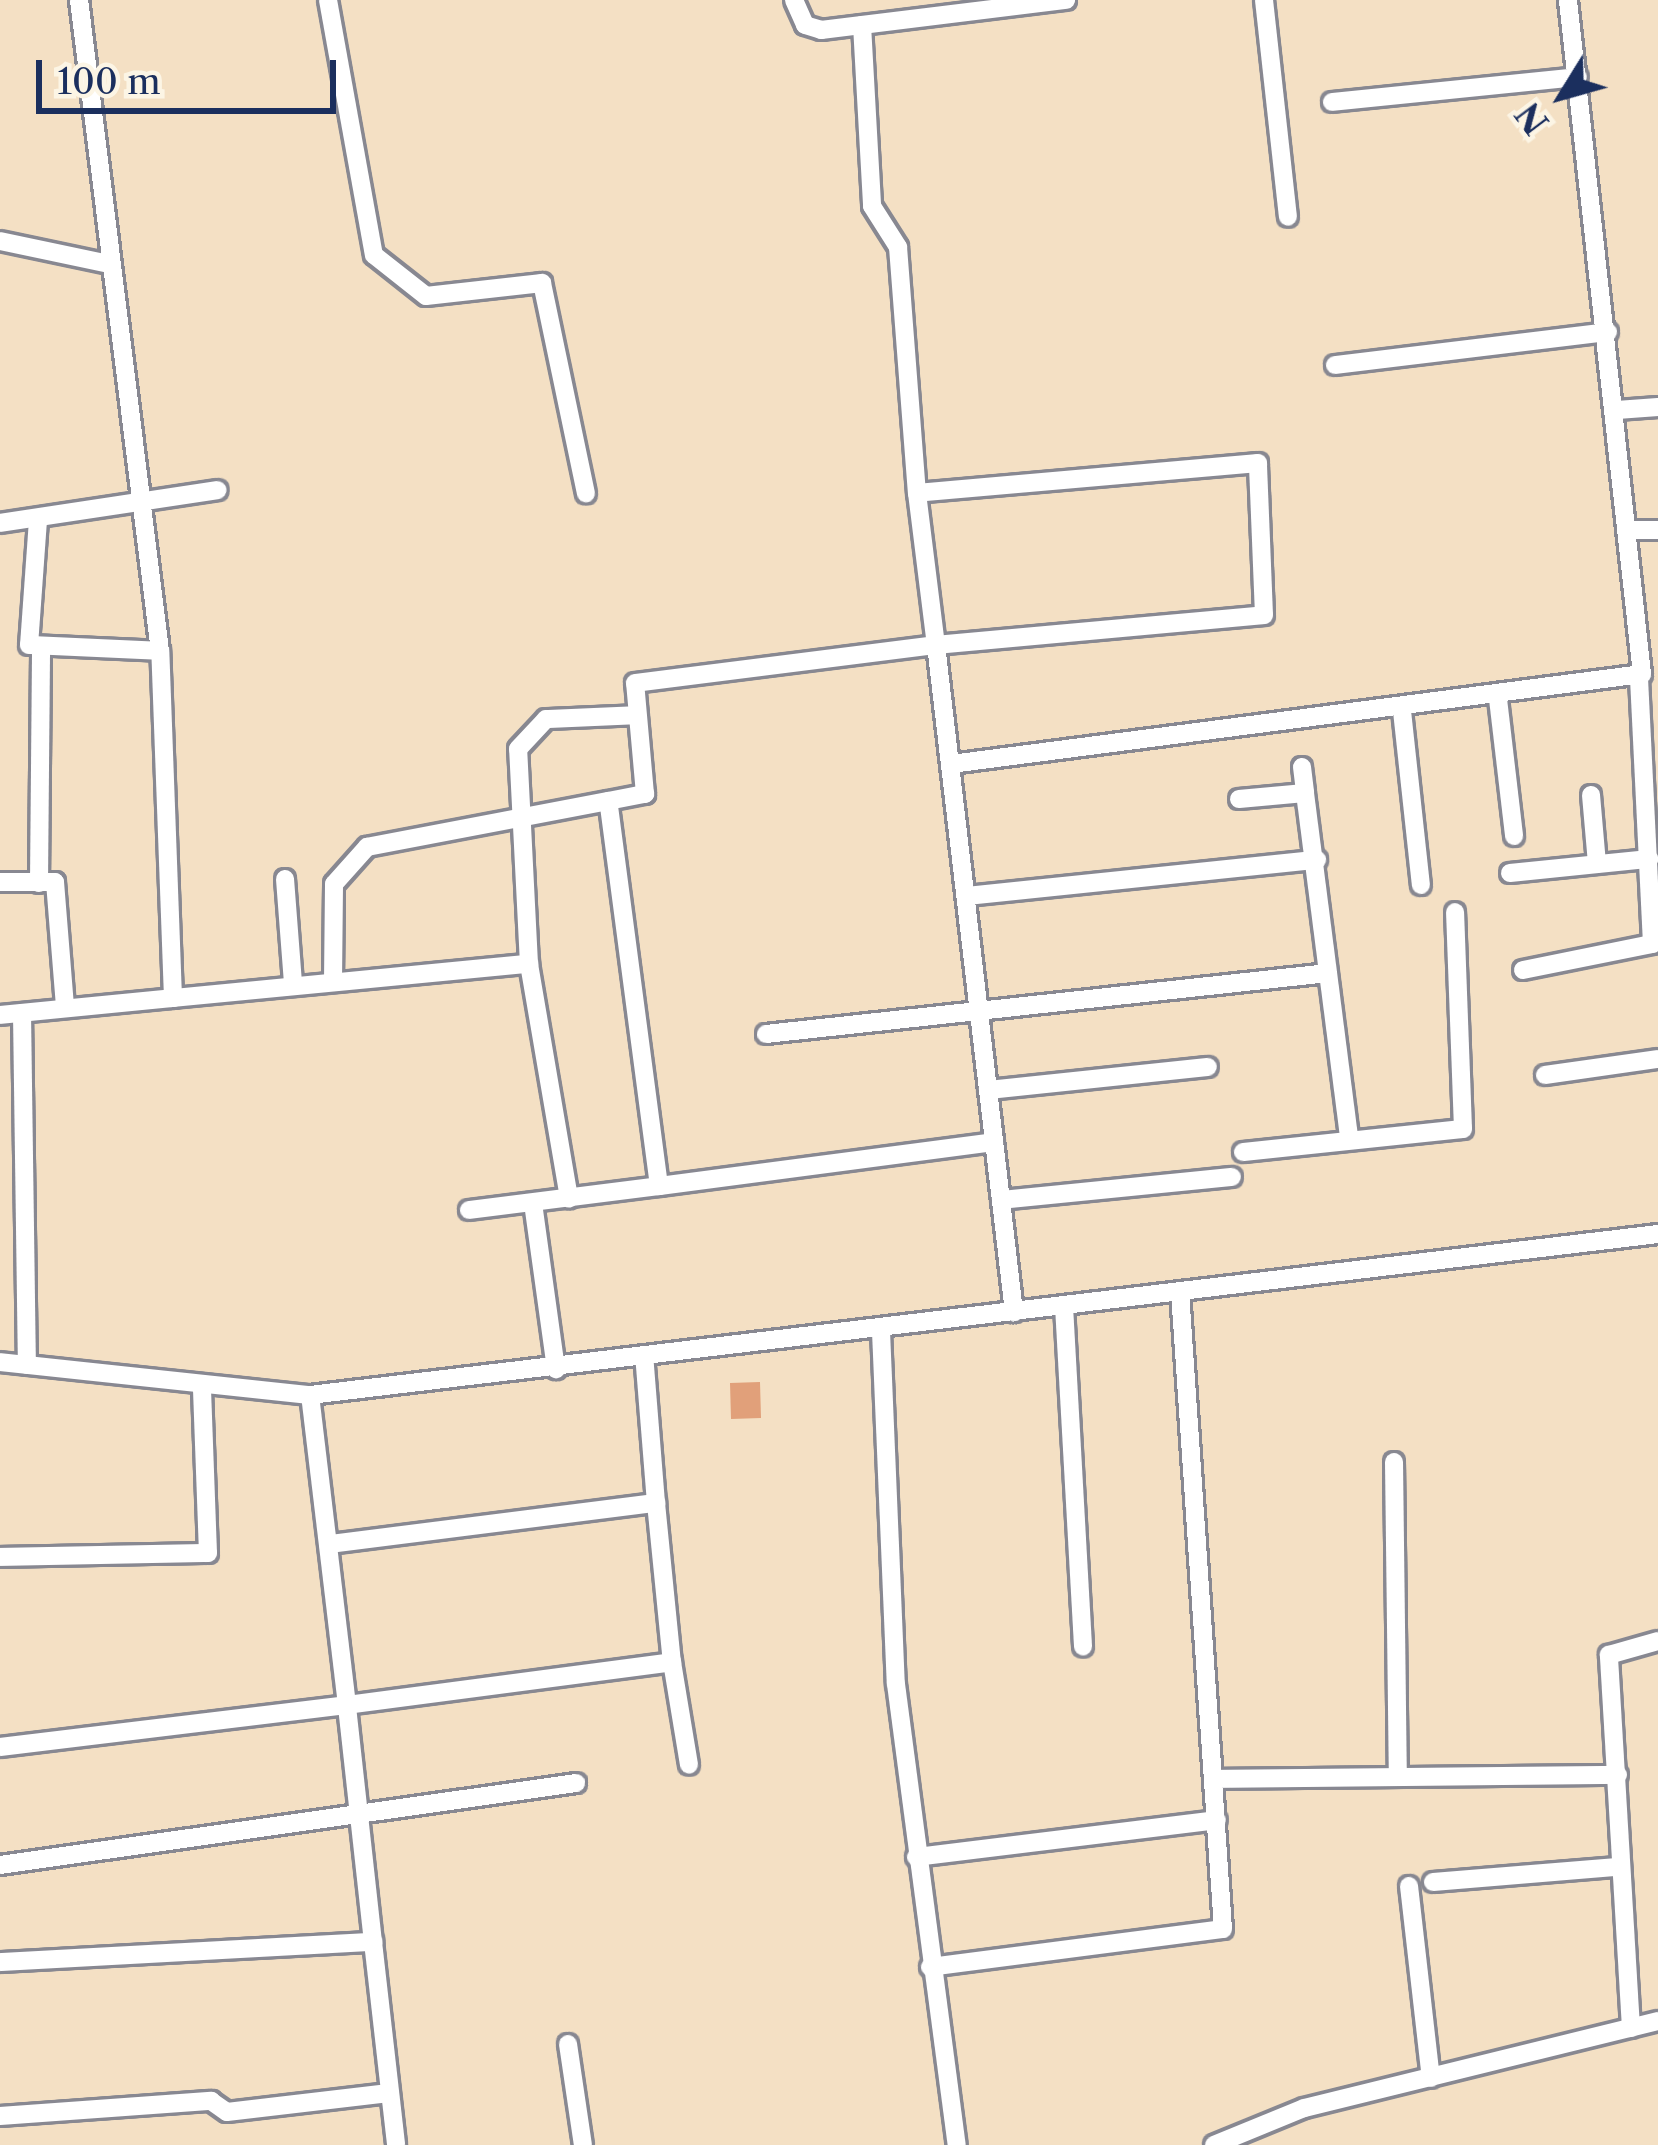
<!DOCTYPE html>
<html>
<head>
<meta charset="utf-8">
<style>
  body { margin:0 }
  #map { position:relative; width:1658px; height:2145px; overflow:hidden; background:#f4e0c4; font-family:"Libre Caslon Text",serif }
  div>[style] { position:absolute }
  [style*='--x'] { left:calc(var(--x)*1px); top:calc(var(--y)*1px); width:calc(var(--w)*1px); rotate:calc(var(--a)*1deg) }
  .building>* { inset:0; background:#e1a07a }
  .roads { filter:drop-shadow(3px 0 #888891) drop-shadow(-3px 0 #888891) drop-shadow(0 3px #888891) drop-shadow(0 -3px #888891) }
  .minor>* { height:18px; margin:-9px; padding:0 9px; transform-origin:9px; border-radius:9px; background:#fff }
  span { translate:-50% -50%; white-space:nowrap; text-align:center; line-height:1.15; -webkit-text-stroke:9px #fcf5e5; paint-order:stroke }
  .north { position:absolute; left:1502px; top:36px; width:120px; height:120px; -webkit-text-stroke:9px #fcf5e5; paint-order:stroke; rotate:233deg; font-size:33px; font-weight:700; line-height:48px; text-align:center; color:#1b2f5e }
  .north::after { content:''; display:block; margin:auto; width:42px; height:54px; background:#1b2f5e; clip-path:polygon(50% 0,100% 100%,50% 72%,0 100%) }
  .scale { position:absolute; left:36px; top:60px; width:300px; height:54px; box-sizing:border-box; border:6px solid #1b2f5e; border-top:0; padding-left:15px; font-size:36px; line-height:42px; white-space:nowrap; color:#1b2f5e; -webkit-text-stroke:9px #fcf5e5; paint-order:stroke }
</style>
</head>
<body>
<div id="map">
  <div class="building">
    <i style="clip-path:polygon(760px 1382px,761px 1418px,731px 1419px,730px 1383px)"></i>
  </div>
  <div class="roads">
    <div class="minor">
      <i style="--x:328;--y:0;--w:259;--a:79.8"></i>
      <i style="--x:374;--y:255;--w:66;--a:38.3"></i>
      <i style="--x:426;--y:296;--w:117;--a:-6.4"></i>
      <i style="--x:542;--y:283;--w:215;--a:78.2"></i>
      <i style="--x:794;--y:0;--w:27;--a:66"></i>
      <i style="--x:805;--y:25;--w:17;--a:17"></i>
      <i style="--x:821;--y:30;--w:247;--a:-7"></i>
      <i style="--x:1264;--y:0;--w:218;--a:83.7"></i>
      <i style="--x:862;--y:25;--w:181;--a:86.8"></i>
      <i style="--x:872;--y:206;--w:49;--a:57.6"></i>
      <i style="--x:898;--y:247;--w:247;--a:85.6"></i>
      <i style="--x:917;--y:493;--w:153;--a:82.9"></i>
      <i style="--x:936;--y:645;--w:329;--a:-5.2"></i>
      <i style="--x:1264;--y:615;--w:152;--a:-92.3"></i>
      <i style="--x:1258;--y:463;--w:342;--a:175"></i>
      <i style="--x:1332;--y:102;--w:247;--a:-5.8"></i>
      <i style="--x:0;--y:241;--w:111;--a:11.9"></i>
      <i style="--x:1335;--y:365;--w:275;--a:-6.9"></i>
      <i style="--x:1617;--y:410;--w:41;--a:-4.2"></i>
      <i style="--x:38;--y:520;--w:125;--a:94.1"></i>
      <i style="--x:29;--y:645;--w:131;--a:2.6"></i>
      <i style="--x:0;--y:523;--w:220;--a:-8.6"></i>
      <i style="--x:1631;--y:530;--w:27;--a:0"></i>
      <i style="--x:1498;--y:699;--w:138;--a:83.3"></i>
      <i style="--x:1402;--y:711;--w:175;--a:83.8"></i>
      <i style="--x:951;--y:764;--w:697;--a:-7.42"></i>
      <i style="--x:1642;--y:674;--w:678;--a:-96.27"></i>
      <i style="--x:1302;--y:767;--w:26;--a:83"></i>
      <i style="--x:1591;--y:795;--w:69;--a:85"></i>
      <i style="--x:1239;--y:799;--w:66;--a:-5.2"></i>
      <i style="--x:1305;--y:793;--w:348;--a:82.7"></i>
      <i style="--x:1510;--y:873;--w:140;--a:-5.8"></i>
      <i style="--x:285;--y:879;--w:104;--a:85.6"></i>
      <i style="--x:0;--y:882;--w:55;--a:0"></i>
      <i style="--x:55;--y:882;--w:125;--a:85.4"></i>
      <i style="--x:39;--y:883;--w:237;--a:-89.5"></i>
      <i style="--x:966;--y:896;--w:353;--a:-5.9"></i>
      <i style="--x:529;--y:964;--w:215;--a:-92.9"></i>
      <i style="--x:518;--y:749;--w:41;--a:-47"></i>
      <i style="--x:546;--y:719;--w:91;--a:-2.5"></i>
      <i style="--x:1523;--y:970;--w:132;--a:-11.4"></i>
      <i style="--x:1652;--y:944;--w:267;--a:-92.8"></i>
      <i style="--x:333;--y:981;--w:97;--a:-89.4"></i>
      <i style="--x:334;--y:884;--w:50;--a:-48.3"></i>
      <i style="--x:367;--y:847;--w:245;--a:-10.8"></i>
      <i style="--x:173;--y:998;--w:358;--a:-5.5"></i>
      <i style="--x:529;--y:964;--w:238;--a:80.3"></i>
      <i style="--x:22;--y:1013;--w:352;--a:89.2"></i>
      <i style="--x:0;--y:1015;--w:174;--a:-5.6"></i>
      <i style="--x:173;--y:998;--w:347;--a:-92.1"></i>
      <i style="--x:160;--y:651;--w:656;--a:-97.09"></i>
      <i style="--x:766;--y:1034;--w:565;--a:-6.19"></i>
      <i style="--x:1545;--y:1075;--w:114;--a:-8.1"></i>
      <i style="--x:988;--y:1090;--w:221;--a:-6"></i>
      <i style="--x:994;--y:1142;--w:338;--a:172.5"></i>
      <i style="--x:659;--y:1186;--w:388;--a:-97.5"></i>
      <i style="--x:608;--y:801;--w:38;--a:-11"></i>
      <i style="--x:645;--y:794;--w:111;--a:-95.1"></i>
      <i style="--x:635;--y:683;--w:303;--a:-7.2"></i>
      <i style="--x:936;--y:645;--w:672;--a:83.33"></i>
      <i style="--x:1243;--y:1152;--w:221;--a:-6"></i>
      <i style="--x:1463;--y:1129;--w:217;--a:-92.1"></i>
      <i style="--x:1001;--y:1200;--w:232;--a:-5.7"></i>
      <i style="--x:533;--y:1203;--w:168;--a:82.1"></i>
      <i style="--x:469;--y:1210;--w:192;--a:-7.2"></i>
      <i style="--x:1064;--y:1306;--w:341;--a:86.8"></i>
      <i style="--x:881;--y:1331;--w:353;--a:87.6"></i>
      <i style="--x:896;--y:1684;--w:465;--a:82.5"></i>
      <i style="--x:0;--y:1362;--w:312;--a:6.1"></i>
      <i style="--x:310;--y:1395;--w:1358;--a:-6.81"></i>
      <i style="--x:1394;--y:1462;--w:312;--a:89.3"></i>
      <i style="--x:656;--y:1503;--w:160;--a:84.3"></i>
      <i style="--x:330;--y:1544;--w:329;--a:-7.2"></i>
      <i style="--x:656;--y:1503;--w:148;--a:-94.6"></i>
      <i style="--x:0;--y:1557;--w:208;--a:-1.1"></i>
      <i style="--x:208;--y:1553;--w:167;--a:-92.1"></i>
      <i style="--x:0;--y:1747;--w:350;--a:-6.9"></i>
      <i style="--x:347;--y:1705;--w:312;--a:-96.8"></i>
      <i style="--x:1215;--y:1779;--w:403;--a:-0.6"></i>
      <i style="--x:916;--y:1857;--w:303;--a:-7"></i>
      <i style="--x:0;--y:1865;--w:582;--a:-8.1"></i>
      <i style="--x:1433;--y:1882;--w:182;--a:-4.7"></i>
      <i style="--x:1409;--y:1886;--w:193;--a:83.5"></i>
      <i style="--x:373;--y:1942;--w:238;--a:-96.3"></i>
      <i style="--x:347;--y:1705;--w:328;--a:-7.5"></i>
      <i style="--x:672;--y:1662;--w:104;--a:80.6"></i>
      <i style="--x:0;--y:1962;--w:374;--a:-3.1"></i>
      <i style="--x:373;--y:1942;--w:204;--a:83.5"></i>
      <i style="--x:930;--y:1967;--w:295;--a:-7.4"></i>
      <i style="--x:1223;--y:1929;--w:639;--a:-93.86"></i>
      <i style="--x:1631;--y:2028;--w:374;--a:-93.4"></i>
      <i style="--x:1609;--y:1655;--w:51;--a:-15.9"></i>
      <i style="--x:568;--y:2044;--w:102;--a:81.6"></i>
      <i style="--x:0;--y:2116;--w:212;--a:-4.1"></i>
      <i style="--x:211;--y:2101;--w:19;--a:35"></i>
      <i style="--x:227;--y:2112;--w:163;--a:-6.7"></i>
      <i style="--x:1214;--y:2145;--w:97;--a:-22.3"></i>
      <i style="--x:1304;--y:2108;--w:365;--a:-13.8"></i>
    </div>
  </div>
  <div class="north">N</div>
  <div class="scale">100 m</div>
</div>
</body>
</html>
